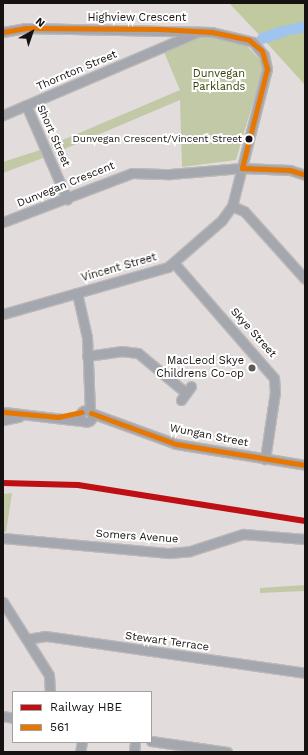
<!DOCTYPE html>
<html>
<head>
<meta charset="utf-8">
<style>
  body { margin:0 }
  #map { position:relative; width:308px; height:755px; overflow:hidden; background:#e2dddc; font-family:"Work Sans",sans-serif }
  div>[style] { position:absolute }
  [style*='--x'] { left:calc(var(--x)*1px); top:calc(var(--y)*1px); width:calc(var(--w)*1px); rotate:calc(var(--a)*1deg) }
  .green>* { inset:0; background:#c2c9a7 }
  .forest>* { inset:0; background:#c1ca9f }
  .river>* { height:11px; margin:-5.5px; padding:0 5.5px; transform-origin:5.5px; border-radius:5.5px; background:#9ec4ef }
  .roads { filter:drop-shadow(1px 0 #bcb9b8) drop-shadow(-1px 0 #bcb9b8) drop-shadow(0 1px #bcb9b8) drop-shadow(0 -1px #bcb9b8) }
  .minor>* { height:9px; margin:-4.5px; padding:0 4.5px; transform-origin:4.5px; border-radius:4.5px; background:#a5a7ae }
  .minor>.ring { margin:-4.5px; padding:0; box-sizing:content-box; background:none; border:9px solid #a5a7ae; border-radius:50% }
  .bus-1>* { height:5px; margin:-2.5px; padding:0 2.5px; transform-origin:2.5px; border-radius:2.5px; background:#e87702 }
  .rail-1>* { height:6px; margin:-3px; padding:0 3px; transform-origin:3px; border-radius:3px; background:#be1014 }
  .dots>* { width:11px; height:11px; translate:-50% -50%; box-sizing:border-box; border:2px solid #fff; border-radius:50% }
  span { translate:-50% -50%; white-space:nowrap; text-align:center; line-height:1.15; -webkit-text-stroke:4px #fff; paint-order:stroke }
  .bus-label { font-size:10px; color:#161211 }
  .right { translate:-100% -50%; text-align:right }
  .street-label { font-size:11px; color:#161211 }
  .park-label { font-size:11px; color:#344104 }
  .poi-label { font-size:11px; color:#161211 }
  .frame { position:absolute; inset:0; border:4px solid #161211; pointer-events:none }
  .legend { position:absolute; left:12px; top:691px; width:140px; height:52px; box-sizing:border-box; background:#fff; border:1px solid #a2a0a0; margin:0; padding:5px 7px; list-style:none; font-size:12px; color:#161211 }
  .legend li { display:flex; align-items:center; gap:8px; height:20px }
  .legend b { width:20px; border:1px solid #a2a0a0 }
  .north { position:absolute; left:12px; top:12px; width:40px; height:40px; -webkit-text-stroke:3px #fff; paint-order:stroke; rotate:40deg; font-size:11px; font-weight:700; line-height:16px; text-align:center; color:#161211 }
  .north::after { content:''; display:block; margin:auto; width:14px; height:18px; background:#161211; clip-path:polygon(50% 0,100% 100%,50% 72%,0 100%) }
</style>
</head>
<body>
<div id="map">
  <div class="green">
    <i style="clip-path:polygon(209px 37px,246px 45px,261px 61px,261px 76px,236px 160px,182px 167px,180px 100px,55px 153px,51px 145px,180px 90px,164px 52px,196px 38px)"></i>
    <i style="clip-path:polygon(40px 150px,43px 158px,3px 173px,3px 162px)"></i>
    <i style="clip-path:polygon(12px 493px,6px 532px,3px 532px,3px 494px)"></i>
    <i style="clip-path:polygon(305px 585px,305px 591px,260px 593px,260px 588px)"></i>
  </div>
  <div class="forest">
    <i style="clip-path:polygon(229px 3px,305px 3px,305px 85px,266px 42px)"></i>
  </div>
  <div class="river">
    <i style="--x:292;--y:29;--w:13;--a:-13"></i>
    <i style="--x:262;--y:38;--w:24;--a:-19"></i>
  </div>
  <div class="roads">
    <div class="minor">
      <i style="--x:3;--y:32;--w:22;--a:-10"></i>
      <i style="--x:25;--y:28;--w:187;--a:1.2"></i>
      <i style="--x:212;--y:32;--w:42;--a:13.7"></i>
      <i style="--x:253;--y:42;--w:17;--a:50"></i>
      <i style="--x:264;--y:55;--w:14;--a:78"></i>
      <i style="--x:267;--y:69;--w:141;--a:104.3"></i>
      <i style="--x:232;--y:206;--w:17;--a:126"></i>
      <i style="--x:222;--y:220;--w:72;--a:139"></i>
      <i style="--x:168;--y:267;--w:172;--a:164.1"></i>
      <i style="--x:26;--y:105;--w:103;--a:66.4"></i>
      <i style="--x:3;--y:115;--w:212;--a:-23.1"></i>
      <i style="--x:232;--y:206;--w:13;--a:23"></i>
      <i style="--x:244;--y:211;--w:91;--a:48.1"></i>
      <i style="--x:3;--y:222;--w:138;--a:-20.8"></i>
      <i style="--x:132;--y:173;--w:38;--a:2"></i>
      <i style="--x:170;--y:174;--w:72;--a:-4.8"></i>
      <i style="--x:242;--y:168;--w:48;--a:2.4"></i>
      <i style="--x:290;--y:170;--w:16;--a:18"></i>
      <i style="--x:174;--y:263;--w:152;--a:49"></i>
      <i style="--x:274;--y:378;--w:14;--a:86"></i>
      <i style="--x:275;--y:392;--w:68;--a:98.5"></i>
      <i style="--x:77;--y:293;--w:45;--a:77.2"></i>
      <i style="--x:87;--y:337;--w:75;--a:87.7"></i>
      <i style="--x:87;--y:356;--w:34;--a:-8"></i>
      <i style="--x:121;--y:351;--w:17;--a:7"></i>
      <i style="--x:138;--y:353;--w:61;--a:39.7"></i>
      <i style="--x:181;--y:400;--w:17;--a:-54"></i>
      <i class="ring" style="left:80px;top:410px;width:3px;height:3px"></i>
      <i style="--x:4;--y:412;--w:78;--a:6.7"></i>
      <i style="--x:91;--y:413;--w:90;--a:20"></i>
      <i style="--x:176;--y:444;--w:131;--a:9.2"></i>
      <i style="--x:3;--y:420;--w:16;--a:-11"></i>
      <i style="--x:3;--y:538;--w:167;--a:5.2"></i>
      <i style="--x:169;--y:553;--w:21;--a:-5"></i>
      <i style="--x:190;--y:551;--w:56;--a:-17.8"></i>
      <i style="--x:243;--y:534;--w:62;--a:4.6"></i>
      <i style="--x:3;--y:602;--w:86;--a:57.8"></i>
      <i style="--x:49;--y:675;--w:17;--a:87"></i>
      <i style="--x:27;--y:639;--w:19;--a:-9"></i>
      <i style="--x:46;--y:636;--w:262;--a:8.1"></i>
      <i style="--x:3;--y:716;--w:10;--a:11"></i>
      <i style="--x:151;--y:741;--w:77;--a:8.2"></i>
      <i style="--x:80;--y:752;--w:10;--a:-79"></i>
      <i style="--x:134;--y:752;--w:10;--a:-84"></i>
    </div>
  </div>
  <div class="bus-1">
    <i style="--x:3;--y:32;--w:22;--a:-10"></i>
    <i style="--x:25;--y:28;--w:134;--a:0.4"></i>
    <i style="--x:159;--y:29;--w:53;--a:3.2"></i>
    <i style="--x:212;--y:32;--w:38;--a:12"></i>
    <i style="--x:249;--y:40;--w:17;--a:40"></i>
    <i style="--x:262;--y:51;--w:19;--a:74"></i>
    <i style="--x:267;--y:69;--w:102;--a:104.2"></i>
    <i style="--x:242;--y:168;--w:48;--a:2.4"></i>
    <i style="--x:290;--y:170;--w:16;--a:18"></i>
    <i style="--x:4;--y:412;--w:54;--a:5.3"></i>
    <i style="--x:58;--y:417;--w:24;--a:-12"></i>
    <i style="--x:91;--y:413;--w:90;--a:20"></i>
    <i style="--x:176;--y:444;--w:131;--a:9.2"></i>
  </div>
  <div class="rail-1">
    <i style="--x:3;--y:483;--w:75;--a:1.5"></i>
    <i style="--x:78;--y:485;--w:230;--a:9"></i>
  </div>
  <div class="dots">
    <i style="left:249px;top:139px;background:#161211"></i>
    <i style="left:252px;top:368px;background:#5d5958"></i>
  </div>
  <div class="bus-label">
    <span class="right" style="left:242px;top:139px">Dunvegan Crescent/Vincent Street</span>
  </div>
  <div class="street-label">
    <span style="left:137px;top:18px">Highview Crescent</span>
    <span style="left:77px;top:71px;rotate:-23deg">Thornton Street</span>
    <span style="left:53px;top:136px;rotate:66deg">Short Street</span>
    <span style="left:66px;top:185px;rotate:-22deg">Dunvegan Crescent</span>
    <span style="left:119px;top:268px;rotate:-16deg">Vincent Street</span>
    <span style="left:253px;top:333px;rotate:48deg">Skye Street</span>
    <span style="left:209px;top:436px;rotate:11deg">Wungan Street</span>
    <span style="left:137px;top:537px;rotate:4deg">Somers Avenue</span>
    <span style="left:167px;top:642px;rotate:8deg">Stewart Terrace</span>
  </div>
  <div class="park-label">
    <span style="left:219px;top:81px">Dunvegan<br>Parklands</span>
  </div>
  <div class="poi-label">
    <span class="right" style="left:244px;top:368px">MacLeod Skye<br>Childrens Co-op</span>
  </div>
  <div class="frame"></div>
  <ul class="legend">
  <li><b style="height:5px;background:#be1014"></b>Railway HBE</li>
  <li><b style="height:5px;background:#e87702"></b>561</li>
  </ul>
  <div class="north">N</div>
</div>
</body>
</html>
